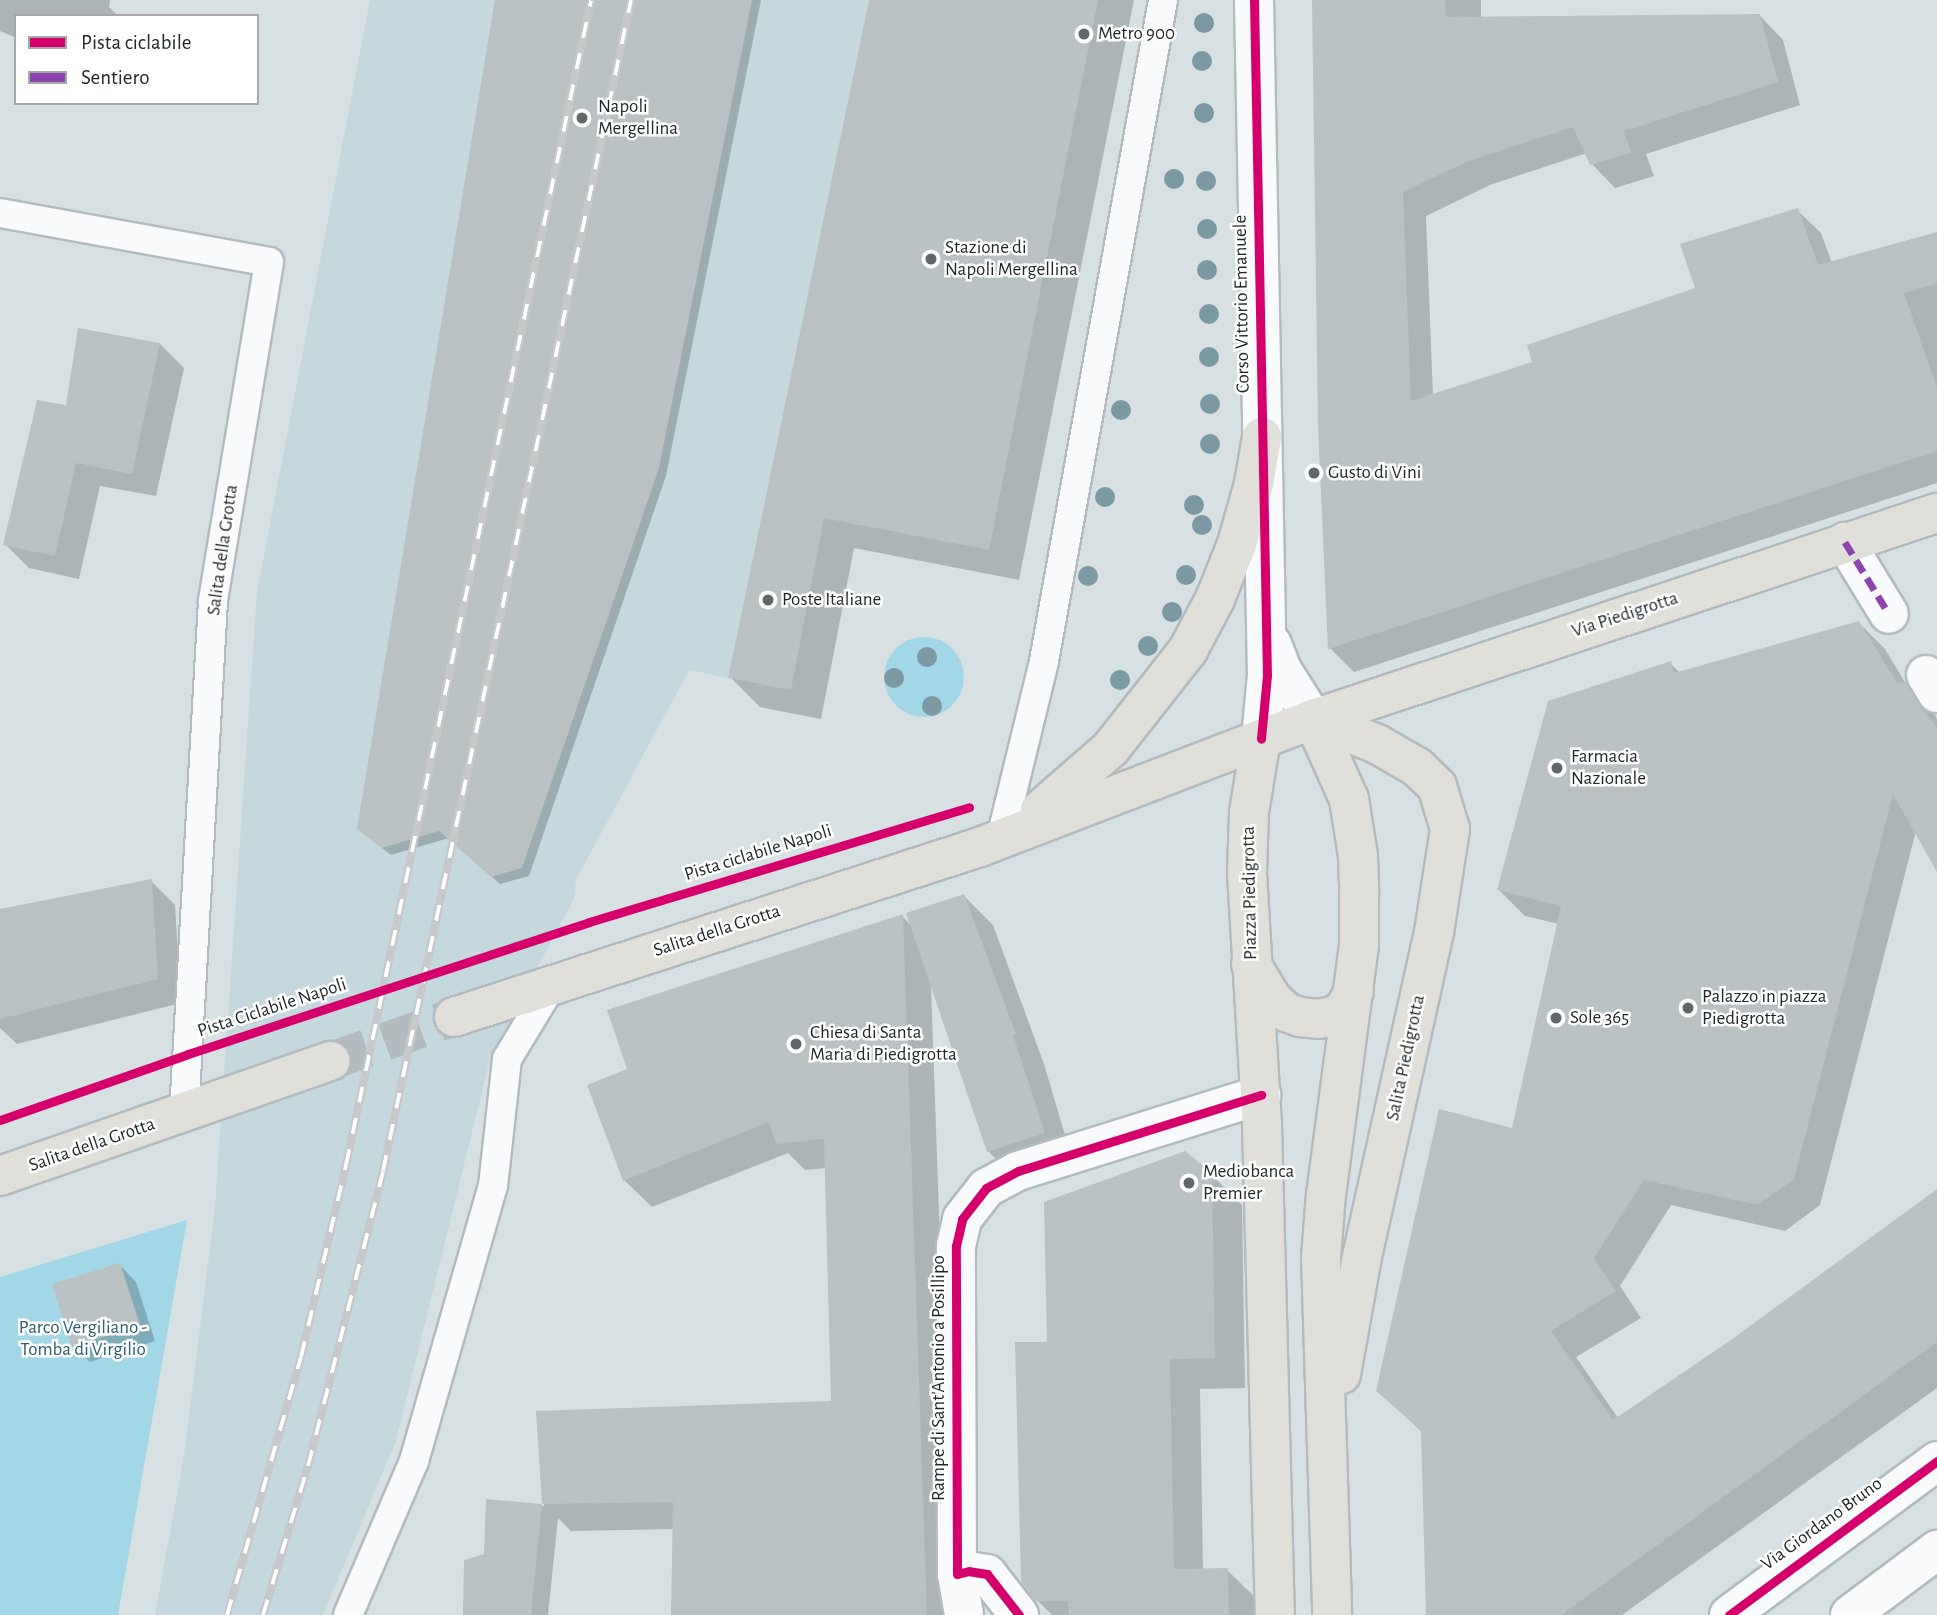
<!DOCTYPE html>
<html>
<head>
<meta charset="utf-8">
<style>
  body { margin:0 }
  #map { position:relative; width:1937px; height:1615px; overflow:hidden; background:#d7e1e4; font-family:"Alegreya Sans",sans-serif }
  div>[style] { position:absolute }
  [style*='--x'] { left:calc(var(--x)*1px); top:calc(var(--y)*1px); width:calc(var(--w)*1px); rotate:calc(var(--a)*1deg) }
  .built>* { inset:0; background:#c4d8de }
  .green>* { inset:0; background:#a1d7e7 }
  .round { border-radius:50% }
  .shadow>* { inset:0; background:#0003 }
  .building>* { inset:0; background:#b9c1c3 }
  .primary-tunnel>* { height:38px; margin-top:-19px; transform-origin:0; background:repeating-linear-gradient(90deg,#b2bcbe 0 38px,transparent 0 57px) }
  .roads { filter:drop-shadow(2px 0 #b3bbbe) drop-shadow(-2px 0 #b3bbbe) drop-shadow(0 2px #b3bbbe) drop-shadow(0 -2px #b3bbbe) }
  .lane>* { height:28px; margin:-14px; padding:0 14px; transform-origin:14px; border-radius:14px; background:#f9fafb }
  .street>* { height:38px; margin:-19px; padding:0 19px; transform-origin:19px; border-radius:19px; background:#f9fafb }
  .secondary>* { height:38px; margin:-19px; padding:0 19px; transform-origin:19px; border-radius:19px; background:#f9fafb }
  .primary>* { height:38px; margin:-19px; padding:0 19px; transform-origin:19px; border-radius:19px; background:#e0dfda }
  .rail>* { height:8px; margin-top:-4px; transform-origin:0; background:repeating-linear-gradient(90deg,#fff 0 16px,#c6c8ca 0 32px); box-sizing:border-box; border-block:2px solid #c6c8ca }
  .quiet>* { height:7px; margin-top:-3.5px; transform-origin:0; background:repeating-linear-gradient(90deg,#8e44ad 0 14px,transparent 0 21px) }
  .cycleway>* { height:9px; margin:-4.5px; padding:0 4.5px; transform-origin:4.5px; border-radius:4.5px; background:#d6006c }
  .trees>* { width:20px; height:20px; margin:-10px; border-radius:50%; background:#7a99a3 }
  .dots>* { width:19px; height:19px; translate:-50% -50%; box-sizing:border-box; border:4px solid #fff; border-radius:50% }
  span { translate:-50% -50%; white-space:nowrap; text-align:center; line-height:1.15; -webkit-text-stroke:5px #fff; paint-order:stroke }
  .poi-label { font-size:19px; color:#1f2628 }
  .left { translate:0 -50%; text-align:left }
  .street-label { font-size:19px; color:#1f2628 }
  .park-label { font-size:19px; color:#2d5e6d }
  .legend { position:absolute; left:14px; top:14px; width:245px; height:91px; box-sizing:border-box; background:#fff; border:2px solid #a5a8a9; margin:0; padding:9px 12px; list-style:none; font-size:21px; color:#1f2628 }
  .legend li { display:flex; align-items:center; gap:14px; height:35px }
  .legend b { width:35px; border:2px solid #a5a8a9 }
</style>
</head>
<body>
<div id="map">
  <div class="built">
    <i style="clip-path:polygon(370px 0,869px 0,728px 678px,689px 670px,576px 880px,574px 899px,491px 1055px,396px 1441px,323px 1615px,155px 1615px,184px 1456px,215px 1207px,257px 592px)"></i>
  </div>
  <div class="green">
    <i class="round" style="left:884px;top:637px;width:80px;height:80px"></i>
    <i style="clip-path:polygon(187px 1220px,118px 1615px,0 1615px,0 1277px)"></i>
  </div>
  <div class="shadow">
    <i style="clip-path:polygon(0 0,110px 0,109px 7px,118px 16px,16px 16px,16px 38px,0 31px)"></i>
    <i style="clip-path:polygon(497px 0,761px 0,666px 476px,529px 876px,500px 884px,449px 838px,391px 855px,358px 829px)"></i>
    <i style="clip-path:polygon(870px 0,1134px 0,1019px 580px,854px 548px,821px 719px,760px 707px,730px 677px)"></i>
    <i style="clip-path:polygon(1314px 0,1481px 0,1481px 18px,1760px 16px,1783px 40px,1800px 105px,1646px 154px,1654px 176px,1615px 188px,1592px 164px,1587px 153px,1490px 185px,1426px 216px,1433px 396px,1535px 363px,1697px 289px,1797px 210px,1821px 233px,1832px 263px,1937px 234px,1937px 483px,1354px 672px,1330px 648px,1320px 426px)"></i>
    <i style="clip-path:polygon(160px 344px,184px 368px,156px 496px,100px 486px,79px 579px,29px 568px,5px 544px,67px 407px)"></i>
    <i style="clip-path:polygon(1859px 623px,1885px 649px,1906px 684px,1932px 709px,1937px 719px,1937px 864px,1916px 831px,1820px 1205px,1785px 1231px,1671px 1205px,1620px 1286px,1641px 1318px,1576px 1357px,1618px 1418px,1732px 1342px,1937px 1190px,1937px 1388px,1622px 1615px,1428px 1615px,1423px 1433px,1378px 1391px,1514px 1130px,1559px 924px,1525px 916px,1499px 890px,1670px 663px,1680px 673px)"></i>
    <i style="clip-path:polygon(151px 881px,175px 905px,181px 1003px,17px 1044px,0 1028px,0 911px)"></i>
    <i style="clip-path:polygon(964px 896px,993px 925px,1044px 1064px,1073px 1162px,1018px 1181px,988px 1151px,931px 985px,953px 1615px,673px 1615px,674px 1529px,571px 1531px,558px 1518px,548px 1615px,465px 1615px,486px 1555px,487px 1501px,544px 1506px,538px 1413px,833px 1403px,827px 1168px,805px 1170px,788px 1153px,652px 1207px,624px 1180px,629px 1070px,902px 916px,912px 926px)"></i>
    <i style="clip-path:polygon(1211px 1174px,1242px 1205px,1245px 1388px,1200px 1389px,1203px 1570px,1227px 1570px,1258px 1600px,1258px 1615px,1052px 1615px,1037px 1600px,1048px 1344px)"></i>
    <i style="clip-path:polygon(120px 1265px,136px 1282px,155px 1341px,90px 1362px,73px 1346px)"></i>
  </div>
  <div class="building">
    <i style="clip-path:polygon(495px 0,752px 0,659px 468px,522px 868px,491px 877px,439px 831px,382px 848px,357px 829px)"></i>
    <i style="clip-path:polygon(869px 0,1098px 0,989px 550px,824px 518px,791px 690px,728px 678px)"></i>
    <i style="clip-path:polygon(1312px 0,1445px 0,1446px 17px,1760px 14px,1778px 82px,1624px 131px,1631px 153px,1590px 165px,1573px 127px,1466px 162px,1403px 192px,1411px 401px,1532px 362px,1527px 345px,1695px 288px,1680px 244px,1798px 208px,1818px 265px,1937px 232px,1937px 283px,1904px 293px,1937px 388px,1937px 451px,1328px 649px,1318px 426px)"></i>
    <i style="clip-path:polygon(78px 328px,160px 343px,132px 474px,76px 463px,55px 556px,3px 545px,37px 400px,66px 405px)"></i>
    <i style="clip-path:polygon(1859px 621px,1897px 683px,1906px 681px,1918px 704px,1937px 727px,1937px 872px,1893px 794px,1794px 1179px,1758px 1205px,1644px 1180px,1594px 1258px,1616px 1291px,1551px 1331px,1613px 1420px,1731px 1340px,1937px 1189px,1937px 1342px,1561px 1615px,1426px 1615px,1421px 1430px,1376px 1391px,1439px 1109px,1512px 1128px,1561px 906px,1497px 890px,1548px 701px,1671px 661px,1674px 673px)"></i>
    <i style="clip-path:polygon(152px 879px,158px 979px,0 1019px,0 909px)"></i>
    <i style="clip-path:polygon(964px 894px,1016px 1034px,1013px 1035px,1045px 1133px,987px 1152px,906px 913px)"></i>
    <i style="clip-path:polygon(903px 914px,927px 1615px,671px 1615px,673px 1502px,542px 1504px,536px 1411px,831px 1401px,824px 1139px,776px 1144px,769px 1122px,623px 1181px,587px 1085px,627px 1069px,607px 1010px)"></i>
    <i style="clip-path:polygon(1185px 1151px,1212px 1173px,1215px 1358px,1170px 1359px,1174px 1569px,1228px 1568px,1229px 1615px,1069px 1615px,1068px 1601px,1036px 1601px,1021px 1582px,1015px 1342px,1047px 1342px,1044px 1202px)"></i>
    <i style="clip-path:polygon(120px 1263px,140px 1325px,72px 1347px,52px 1284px)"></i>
    <i style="clip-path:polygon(486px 1499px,542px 1504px,531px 1615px,463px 1615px,464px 1560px,484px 1554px)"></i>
  </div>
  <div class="primary-tunnel">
    <i style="--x:331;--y:1061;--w:131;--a:-19.7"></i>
  </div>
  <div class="roads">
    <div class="lane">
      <i style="--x:0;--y:213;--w:273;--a:10.3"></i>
      <i style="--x:269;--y:262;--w:344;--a:99.4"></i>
      <i style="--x:213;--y:601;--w:513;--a:93.24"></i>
      <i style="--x:1001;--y:838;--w:182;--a:-76.3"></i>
      <i style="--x:1044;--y:661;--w:672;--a:-79.79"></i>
      <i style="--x:348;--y:1615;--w:168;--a:-66.8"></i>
      <i style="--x:414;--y:1461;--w:286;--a:-74"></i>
      <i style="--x:493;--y:1186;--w:128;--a:-83.7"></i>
      <i style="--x:507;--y:1059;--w:89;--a:-58.8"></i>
    </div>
    <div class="street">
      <i style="--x:1845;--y:542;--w:84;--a:58.6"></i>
      <i style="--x:1926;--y:675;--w:21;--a:59"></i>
      <i style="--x:957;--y:1574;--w:42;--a:80.3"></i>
      <i style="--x:1019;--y:1615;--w:52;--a:-128"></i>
      <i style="--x:987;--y:1574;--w:18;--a:-171"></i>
      <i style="--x:969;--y:1571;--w:12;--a:166"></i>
      <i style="--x:957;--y:1574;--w:328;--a:-90.2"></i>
      <i style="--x:956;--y:1246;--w:28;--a:-77"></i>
      <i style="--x:962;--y:1219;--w:39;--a:-52"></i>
      <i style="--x:986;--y:1188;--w:36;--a:-28"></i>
      <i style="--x:1018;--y:1171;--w:255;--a:-17.4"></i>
      <i style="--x:1729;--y:1615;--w:259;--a:-36.5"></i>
      <i style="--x:1850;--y:1615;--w:109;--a:-36.8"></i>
    </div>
    <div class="secondary">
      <i style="--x:1254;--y:0;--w:675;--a:88.9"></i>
      <i style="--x:1267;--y:675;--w:64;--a:95.4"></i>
      <i style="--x:1272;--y:644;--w:28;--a:69"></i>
      <i style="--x:1282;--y:670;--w:58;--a:57.7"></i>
    </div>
    <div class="primary">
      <i style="--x:1313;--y:719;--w:88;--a:65.8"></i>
      <i style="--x:1349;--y:799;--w:58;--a:81"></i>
      <i style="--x:1358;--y:856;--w:37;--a:88"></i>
      <i style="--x:1359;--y:893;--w:52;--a:90"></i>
      <i style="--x:1359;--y:945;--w:251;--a:97.5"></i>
      <i style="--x:1326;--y:1194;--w:63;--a:94.5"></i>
      <i style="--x:1321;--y:1257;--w:358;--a:88.2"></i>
      <i style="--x:1313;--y:719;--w:69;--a:21.3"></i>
      <i style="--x:1377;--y:744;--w:46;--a:29.9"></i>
      <i style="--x:1417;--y:767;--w:28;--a:44"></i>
      <i style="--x:1437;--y:786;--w:45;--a:73.2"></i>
      <i style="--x:1450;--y:829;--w:104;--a:98.8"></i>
      <i style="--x:1434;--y:932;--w:338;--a:102.5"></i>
      <i style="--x:1361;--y:1262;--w:114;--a:100.1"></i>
      <i style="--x:1261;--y:739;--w:74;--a:99.3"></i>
      <i style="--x:1249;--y:812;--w:61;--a:91.9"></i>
      <i style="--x:1247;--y:873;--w:251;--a:86.6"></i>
      <i style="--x:1262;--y:1124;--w:491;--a:88.5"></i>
      <i style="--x:1040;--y:810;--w:94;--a:-41.1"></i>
      <i style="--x:1111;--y:748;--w:125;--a:-51.8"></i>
      <i style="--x:1188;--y:650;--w:58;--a:-62.1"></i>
      <i style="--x:1215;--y:599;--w:59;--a:-68.2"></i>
      <i style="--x:1237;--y:544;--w:62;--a:-74.2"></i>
      <i style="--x:1254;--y:484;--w:48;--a:-80.3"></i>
      <i style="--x:1251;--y:964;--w:41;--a:59"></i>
      <i style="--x:1272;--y:999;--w:19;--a:43"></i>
      <i style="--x:1286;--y:1012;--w:15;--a:20"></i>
      <i style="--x:1300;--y:1017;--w:18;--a:6"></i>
      <i style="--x:1318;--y:1019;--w:16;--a:-11"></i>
      <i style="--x:1334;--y:1016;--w:14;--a:-36"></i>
      <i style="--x:1345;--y:1008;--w:19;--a:-62"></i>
      <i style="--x:454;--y:1017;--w:553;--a:-17.91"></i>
      <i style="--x:980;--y:847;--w:357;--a:-21"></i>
      <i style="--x:1313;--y:719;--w:657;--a:-18.27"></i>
      <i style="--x:0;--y:1176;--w:350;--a:-19.2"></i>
    </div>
  </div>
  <div class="rail">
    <i style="--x:227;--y:1615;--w:268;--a:-74"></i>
    <i style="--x:301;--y:1357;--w:197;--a:-76.8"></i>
    <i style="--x:346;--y:1165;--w:1190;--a:-78.12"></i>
    <i style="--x:263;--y:1615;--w:156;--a:-73.2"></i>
    <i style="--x:308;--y:1466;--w:304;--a:-75.7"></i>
    <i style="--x:383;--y:1171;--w:1197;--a:-78.04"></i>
  </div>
  <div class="quiet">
    <i style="--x:1845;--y:542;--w:84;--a:58.6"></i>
  </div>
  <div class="cycleway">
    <i style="--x:1254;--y:0;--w:675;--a:88.9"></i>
    <i style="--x:1267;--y:675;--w:64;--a:95.4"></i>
    <i style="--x:0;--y:1120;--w:199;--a:-19.3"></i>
    <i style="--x:188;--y:1054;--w:422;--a:-18.2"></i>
    <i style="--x:589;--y:922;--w:397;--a:-16.8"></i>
    <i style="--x:1019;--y:1615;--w:52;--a:-128"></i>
    <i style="--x:987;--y:1574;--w:18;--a:-171"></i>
    <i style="--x:969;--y:1571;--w:12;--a:166"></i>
    <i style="--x:957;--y:1574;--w:328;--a:-90.2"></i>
    <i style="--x:956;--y:1246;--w:28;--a:-77"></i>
    <i style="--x:962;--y:1219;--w:39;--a:-52"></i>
    <i style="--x:986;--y:1188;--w:36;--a:-28"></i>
    <i style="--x:1018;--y:1171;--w:255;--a:-17.4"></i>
    <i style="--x:1729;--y:1615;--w:259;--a:-36.5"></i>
  </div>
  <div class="trees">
    <i style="left:1204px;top:23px"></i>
    <i style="left:1202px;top:61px"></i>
    <i style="left:1204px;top:113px"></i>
    <i style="left:1174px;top:179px"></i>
    <i style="left:1206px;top:181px"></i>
    <i style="left:1207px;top:229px"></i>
    <i style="left:1207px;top:270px"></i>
    <i style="left:1209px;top:314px"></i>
    <i style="left:1209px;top:357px"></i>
    <i style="left:1210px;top:404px"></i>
    <i style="left:1121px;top:410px"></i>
    <i style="left:1210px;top:444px"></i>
    <i style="left:1105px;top:497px"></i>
    <i style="left:1194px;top:505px"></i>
    <i style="left:1202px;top:525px"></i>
    <i style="left:1186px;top:575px"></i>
    <i style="left:1088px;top:576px"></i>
    <i style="left:1172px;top:612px"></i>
    <i style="left:1148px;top:646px"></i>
    <i style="left:927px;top:657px"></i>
    <i style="left:894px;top:678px"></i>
    <i style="left:1120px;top:680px"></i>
    <i style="left:932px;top:706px"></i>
  </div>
  <div class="dots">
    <i style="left:1084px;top:34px;background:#5f676a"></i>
    <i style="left:582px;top:118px;background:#5f676a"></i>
    <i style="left:931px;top:259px;background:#5f676a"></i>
    <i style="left:1314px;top:473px;background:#5f676a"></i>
    <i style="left:768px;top:600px;background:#5f676a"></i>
    <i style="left:1557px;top:768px;background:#5f676a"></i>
    <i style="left:1688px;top:1008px;background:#5f676a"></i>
    <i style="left:1556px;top:1018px;background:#5f676a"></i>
    <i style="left:796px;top:1044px;background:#5f676a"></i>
    <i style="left:1189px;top:1183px;background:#5f676a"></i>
  </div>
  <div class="poi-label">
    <span class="left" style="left:1098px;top:34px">Metro 900</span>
    <span class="left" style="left:598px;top:118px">Napoli<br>Mergellina</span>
    <span class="left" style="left:945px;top:259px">Stazione di<br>Napoli Mergellina</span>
    <span class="left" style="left:1328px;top:473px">Gusto di Vini</span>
    <span class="left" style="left:782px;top:600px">Poste Italiane</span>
    <span class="left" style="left:1571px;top:768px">Farmacia<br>Nazionale</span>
    <span class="left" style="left:1702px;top:1008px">Palazzo in piazza<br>Piedigrotta</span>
    <span class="left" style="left:1570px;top:1018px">Sole 365</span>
    <span class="left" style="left:810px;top:1044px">Chiesa di Santa<br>Maria di Piedigrotta</span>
    <span class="left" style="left:1203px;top:1183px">Mediobanca<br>Premier</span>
  </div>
  <div class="street-label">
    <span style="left:1242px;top:304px;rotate:-91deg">Corso Vittorio Emanuele</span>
    <span style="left:223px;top:550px;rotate:-82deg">Salita della Grotta</span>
    <span style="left:1625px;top:615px;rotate:-18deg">Via Piedigrotta</span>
    <span style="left:758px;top:853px;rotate:-17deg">Pista ciclabile Napoli</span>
    <span style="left:1250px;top:893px;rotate:-91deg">Piazza Piedigrotta</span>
    <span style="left:717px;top:931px;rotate:-18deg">Salita della Grotta</span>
    <span style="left:272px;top:1008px;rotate:-18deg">Pista Ciclabile Napoli</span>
    <span style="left:1406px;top:1058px;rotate:-78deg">Salita Piedigrotta</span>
    <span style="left:92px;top:1145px;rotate:-19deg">Salita della Grotta</span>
    <span style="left:939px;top:1378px;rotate:-90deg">Rampe di Sant'Antonio a Posillipo</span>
    <span style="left:1822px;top:1524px;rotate:-36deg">Via Giordano Bruno</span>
  </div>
  <div class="park-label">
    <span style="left:83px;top:1339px">Parco Vergiliano -<br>Tomba di Virgilio</span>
  </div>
  <ul class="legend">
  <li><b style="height:9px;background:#d6006c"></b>Pista ciclabile</li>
  <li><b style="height:9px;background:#8e44ad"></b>Sentiero</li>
  </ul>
</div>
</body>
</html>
